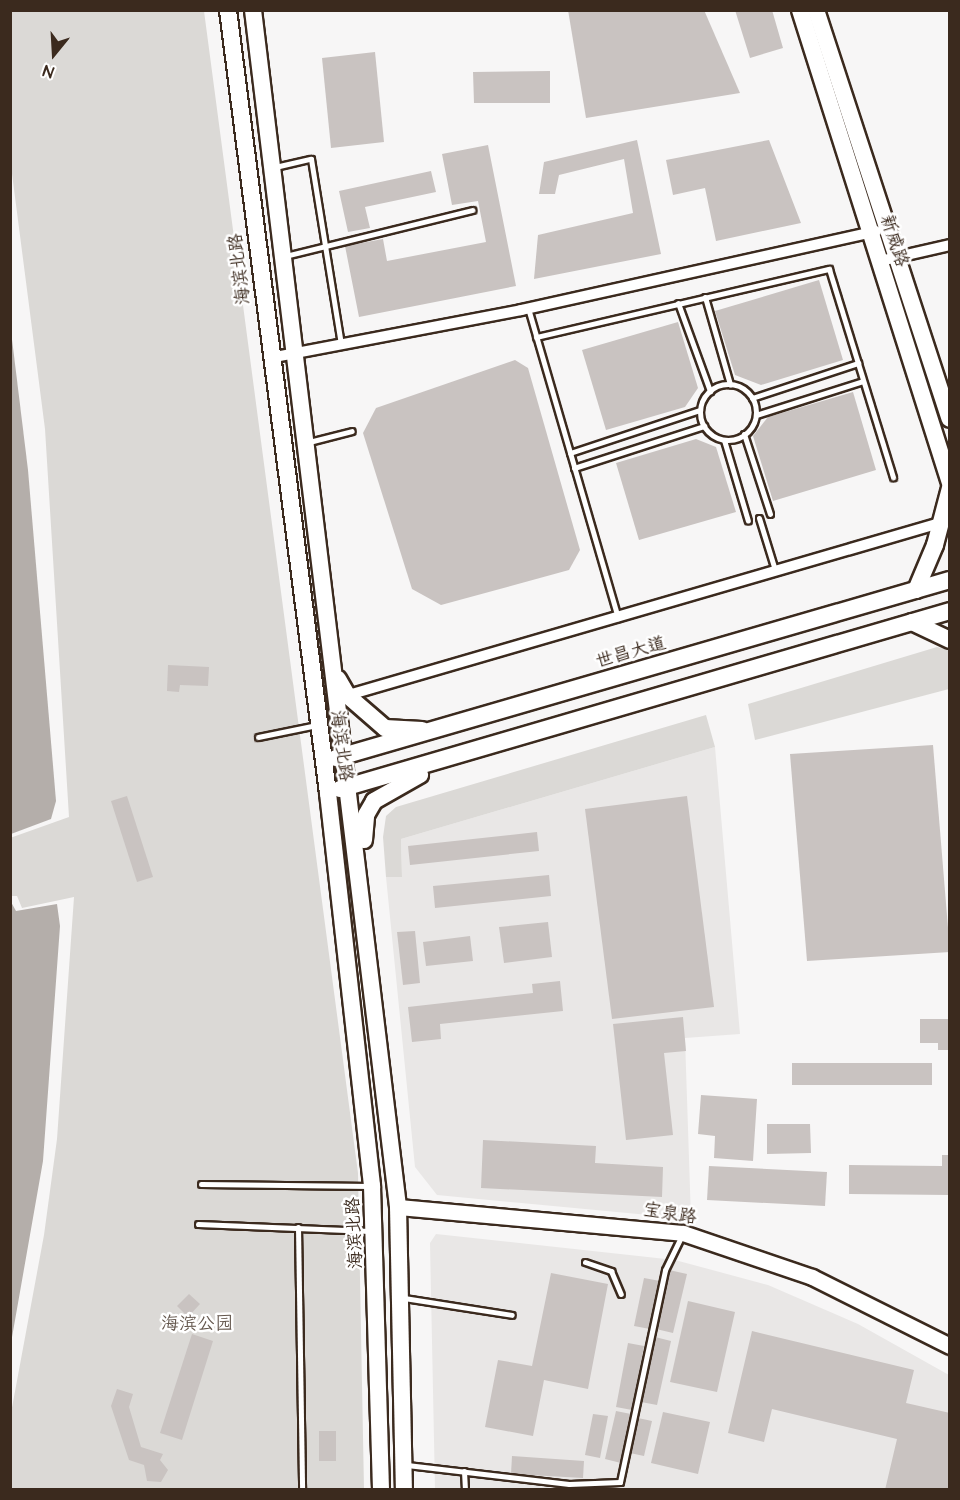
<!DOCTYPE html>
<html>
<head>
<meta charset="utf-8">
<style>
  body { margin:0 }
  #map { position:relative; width:960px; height:1500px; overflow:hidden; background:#f7f6f6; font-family:"Architects Daughter","LXGW WenKai TC",sans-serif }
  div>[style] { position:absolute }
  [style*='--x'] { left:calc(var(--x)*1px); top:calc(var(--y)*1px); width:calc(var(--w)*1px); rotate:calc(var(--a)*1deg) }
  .built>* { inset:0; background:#e9e7e6 }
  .green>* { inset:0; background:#dbd9d6 }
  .water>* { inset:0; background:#b4aeaa }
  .building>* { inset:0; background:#c9c3c1 }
  .roads { filter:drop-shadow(2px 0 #3b2a1e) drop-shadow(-2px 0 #3b2a1e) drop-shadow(0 2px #3b2a1e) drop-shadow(0 -2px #3b2a1e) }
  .lane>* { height:5px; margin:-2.5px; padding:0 2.5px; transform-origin:2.5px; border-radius:2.5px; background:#fff }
  .lane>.ring { margin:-2.5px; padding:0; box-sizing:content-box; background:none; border:5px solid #fff; border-radius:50% }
  .street>* { height:10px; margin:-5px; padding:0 5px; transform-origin:5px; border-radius:5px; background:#fff }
  .secondary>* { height:15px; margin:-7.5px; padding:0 7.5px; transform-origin:7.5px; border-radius:7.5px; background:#fff }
  .primary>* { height:16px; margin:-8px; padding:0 8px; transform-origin:8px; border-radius:8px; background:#fff }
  span { translate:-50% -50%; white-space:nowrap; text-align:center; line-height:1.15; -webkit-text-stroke:5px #fff; paint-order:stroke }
  .street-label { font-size:18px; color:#3b2a1e }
  .park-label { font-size:18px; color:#63564c }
  .frame { position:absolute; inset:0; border:12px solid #3b2a1e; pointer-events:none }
  .north { position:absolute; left:24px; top:24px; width:60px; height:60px; -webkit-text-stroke:4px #fff; paint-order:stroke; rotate:198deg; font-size:16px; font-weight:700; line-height:24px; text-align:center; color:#3b2a1e }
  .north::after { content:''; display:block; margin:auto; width:21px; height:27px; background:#3b2a1e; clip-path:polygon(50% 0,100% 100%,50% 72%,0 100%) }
</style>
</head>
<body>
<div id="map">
  <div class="built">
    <i style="clip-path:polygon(715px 747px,740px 1034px,685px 1038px,691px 1219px,437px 1195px,415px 1167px,386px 877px,402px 876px,401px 839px)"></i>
    <i style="clip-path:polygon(436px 1234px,675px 1260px,768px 1285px,858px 1324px,949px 1375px,949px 1489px,435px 1489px,430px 1243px)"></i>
  </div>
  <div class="green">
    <i style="clip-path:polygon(11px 11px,204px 11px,358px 1173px,364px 1489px,11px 1489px,11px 1413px,44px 1235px,57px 1139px,74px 897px,22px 908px,17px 896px,11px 896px,10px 838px,69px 817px,45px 429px,11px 166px)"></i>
    <i style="clip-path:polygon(937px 647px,949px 650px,949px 689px,755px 740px,748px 704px)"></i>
    <i style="clip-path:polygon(706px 715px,715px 747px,401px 839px,402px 877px,386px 877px,383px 837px,386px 816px,396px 807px)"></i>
  </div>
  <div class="water">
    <i style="clip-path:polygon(10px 323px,28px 470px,56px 801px,51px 819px,11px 834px)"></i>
    <i style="clip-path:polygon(11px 902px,16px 911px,57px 904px,60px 926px,43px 1161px,11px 1343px)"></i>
  </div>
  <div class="building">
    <i style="clip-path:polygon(568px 10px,704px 10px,740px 93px,586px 118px)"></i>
    <i style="clip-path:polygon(735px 10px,772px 10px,783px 48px,750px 58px)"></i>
    <i style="clip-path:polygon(375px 52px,384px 142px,331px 148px,322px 58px)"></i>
    <i style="clip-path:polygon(550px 71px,550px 103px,474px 103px,473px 72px)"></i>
    <i style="clip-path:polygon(637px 140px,661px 254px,534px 279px,538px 235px,633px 213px,624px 159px,559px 175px,555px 194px,539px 194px,544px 162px)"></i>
    <i style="clip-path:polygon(769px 140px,801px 223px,716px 241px,705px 188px,673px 195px,666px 160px)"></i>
    <i style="clip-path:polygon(488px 145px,516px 286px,359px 317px,345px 246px,383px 239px,387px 261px,486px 242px,478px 201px,452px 205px,442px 154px)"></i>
    <i style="clip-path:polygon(431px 171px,436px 192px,365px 207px,370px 228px,348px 232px,339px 191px)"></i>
    <i style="clip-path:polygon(819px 280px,843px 360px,761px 385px,735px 375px,715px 311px)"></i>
    <i style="clip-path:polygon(678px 322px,698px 388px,685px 407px,606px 430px,582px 350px)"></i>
    <i style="clip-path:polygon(515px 360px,528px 368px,580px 550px,569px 570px,441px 605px,412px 589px,363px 433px,376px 408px)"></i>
    <i style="clip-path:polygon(853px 392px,876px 470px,773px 501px,753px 436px,768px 417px)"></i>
    <i style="clip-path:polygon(696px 439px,716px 447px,736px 512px,639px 540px,616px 463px)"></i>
    <i style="clip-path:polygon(168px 665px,209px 667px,208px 686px,180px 685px,179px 692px,167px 691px)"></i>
    <i style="clip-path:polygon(933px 745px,950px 952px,807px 961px,790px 754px)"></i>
    <i style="clip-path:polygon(127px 796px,153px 877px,137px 882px,111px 801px)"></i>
    <i style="clip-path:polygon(687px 796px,714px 1007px,612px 1019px,585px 809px)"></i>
    <i style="clip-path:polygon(537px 832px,539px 851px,410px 865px,408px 846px)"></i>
    <i style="clip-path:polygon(549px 875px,551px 896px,435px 908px,433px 886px)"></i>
    <i style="clip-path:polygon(548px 922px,552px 957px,504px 963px,499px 927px)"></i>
    <i style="clip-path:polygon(415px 931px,420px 983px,403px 985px,397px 932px)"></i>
    <i style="clip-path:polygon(470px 936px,473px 961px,426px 966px,423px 942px)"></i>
    <i style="clip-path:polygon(560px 981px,563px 1011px,440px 1024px,441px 1039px,412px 1042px,408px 1007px,533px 993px,532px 984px)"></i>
    <i style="clip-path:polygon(683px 1017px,686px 1051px,664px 1053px,673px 1135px,626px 1140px,613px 1024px)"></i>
    <i style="clip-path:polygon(920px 1019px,950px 1019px,950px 1050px,938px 1050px,938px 1043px,920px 1043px)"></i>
    <i style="clip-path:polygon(792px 1063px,932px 1063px,932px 1085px,792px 1085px)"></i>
    <i style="clip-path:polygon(701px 1095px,757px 1099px,753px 1161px,714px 1158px,715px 1136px,698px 1134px)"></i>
    <i style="clip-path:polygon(767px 1124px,810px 1124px,811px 1153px,767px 1154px)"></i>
    <i style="clip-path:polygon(483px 1140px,596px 1146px,595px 1163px,663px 1167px,662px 1197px,481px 1188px)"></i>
    <i style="clip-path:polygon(942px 1155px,950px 1155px,950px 1195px,849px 1194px,849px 1165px,942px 1166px)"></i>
    <i style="clip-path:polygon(709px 1166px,827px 1172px,825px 1206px,707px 1200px)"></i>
    <i style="clip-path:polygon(669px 1270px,687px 1274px,673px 1333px,656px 1329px)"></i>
    <i style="clip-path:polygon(551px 1273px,608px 1284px,588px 1389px,544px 1380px,533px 1436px,485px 1427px,498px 1360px,532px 1366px)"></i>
    <i style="clip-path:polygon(644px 1278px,660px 1281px,650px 1329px,634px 1326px)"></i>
    <i style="clip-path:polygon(189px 1294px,200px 1304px,188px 1317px,177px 1306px)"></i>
    <i style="clip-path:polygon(688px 1301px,735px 1312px,717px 1392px,670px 1382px)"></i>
    <i style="clip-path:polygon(752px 1331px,914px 1370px,906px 1403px,950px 1413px,950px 1490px,885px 1490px,897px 1439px,772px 1409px,764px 1442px,728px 1433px)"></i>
    <i style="clip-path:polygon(192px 1334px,213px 1341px,182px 1440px,160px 1433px)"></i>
    <i style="clip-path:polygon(655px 1337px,671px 1341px,657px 1405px,641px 1402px)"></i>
    <i style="clip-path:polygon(628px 1343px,644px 1346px,632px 1410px,616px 1407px)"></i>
    <i style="clip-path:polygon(117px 1389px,133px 1394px,129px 1407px,141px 1447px,163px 1454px,160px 1460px,168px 1470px,161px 1482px,147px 1481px,144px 1465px,129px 1460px,111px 1406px)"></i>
    <i style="clip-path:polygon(616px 1411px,631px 1414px,621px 1463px,605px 1459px)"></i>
    <i style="clip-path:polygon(663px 1412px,710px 1422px,698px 1474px,651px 1463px)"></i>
    <i style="clip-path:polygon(593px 1414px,608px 1416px,600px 1458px,585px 1455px)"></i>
    <i style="clip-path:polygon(638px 1418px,652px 1421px,644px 1456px,630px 1453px)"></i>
    <i style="clip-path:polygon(319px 1431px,336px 1431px,336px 1461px,319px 1461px)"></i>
    <i style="clip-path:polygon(512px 1456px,584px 1461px,583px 1478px,511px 1474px)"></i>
  </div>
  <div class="roads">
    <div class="lane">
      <i style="--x:275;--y:167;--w:37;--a:-13"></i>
      <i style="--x:311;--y:159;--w:188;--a:80.8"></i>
      <i style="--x:285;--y:256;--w:193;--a:-13.8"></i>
      <i style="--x:705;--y:297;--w:91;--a:74"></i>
      <i style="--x:678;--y:303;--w:94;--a:70"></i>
      <i style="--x:528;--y:308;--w:323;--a:73.8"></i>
      <i style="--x:536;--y:337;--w:301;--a:-13.1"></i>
      <i style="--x:829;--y:269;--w:218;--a:72.9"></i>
      <i class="ring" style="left:700px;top:384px;width:51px;height:51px"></i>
      <i style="--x:752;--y:398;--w:112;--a:-18.3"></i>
      <i style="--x:756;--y:415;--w:112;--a:-17.6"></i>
      <i style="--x:744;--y:434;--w:84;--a:72"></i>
      <i style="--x:724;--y:440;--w:84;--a:73.5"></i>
      <i style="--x:309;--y:442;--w:44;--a:-14.3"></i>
      <i style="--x:570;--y:453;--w:137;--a:-18.3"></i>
      <i style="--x:574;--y:468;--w:137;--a:-17.9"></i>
      <i style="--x:759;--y:518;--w:54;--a:72.9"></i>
      <i style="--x:258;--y:737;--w:60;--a:-11.5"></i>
      <i style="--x:201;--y:1184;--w:169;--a:0.7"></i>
      <i style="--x:198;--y:1224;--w:172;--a:2.3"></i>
      <i style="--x:298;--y:1227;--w:263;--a:89.1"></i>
      <i style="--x:585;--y:1262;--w:28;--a:19"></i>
      <i style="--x:611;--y:1271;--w:25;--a:67"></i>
      <i style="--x:404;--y:1298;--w:109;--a:8.9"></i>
      <i style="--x:407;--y:1465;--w:163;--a:6.7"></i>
      <i style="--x:569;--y:1484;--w:51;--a:-2.2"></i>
      <i style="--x:620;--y:1482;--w:217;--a:-78"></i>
      <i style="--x:665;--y:1270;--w:39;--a:-64"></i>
      <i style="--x:464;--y:1471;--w:19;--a:87"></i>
    </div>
    <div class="street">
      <i style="--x:880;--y:261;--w:72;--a:-12.9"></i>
      <i style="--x:270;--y:358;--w:256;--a:-10.8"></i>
      <i style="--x:521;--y:310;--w:364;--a:-12.5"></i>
      <i style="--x:345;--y:696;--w:623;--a:-16.22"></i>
    </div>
    <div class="secondary">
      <i style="--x:398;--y:1207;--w:286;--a:5.2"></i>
      <i style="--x:683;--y:1233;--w:136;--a:18.8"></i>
      <i style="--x:812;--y:1277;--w:154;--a:26.6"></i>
    </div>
    <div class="primary">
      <i style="--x:228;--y:10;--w:789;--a:82.72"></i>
      <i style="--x:328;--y:793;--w:395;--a:83.6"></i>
      <i style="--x:372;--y:1186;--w:304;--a:88.3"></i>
      <i style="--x:253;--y:10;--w:1206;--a:83.09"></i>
      <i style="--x:398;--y:1207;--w:283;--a:88.8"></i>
      <i style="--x:800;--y:10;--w:497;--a:72.4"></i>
      <i style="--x:816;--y:10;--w:430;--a:71.9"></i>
      <i style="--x:916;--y:590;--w:49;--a:-67.1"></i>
      <i style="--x:935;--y:545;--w:59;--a:-75.3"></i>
      <i style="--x:912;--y:622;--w:42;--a:25.3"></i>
      <i style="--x:338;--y:679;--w:20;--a:60"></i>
      <i style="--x:348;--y:696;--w:49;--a:40.9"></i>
      <i style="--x:385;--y:728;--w:37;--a:3"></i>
      <i style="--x:336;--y:758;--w:639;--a:-16.17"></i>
      <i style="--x:340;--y:789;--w:635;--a:-16.27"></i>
      <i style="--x:364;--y:840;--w:25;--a:-85"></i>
      <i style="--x:366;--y:815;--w:16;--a:-60"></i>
      <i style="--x:374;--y:801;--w:53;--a:-29.5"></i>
    </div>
  </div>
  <div class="street-label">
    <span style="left:894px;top:241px;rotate:72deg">新威路</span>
    <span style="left:240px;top:269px;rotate:-97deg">海滨北路</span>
    <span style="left:631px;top:653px;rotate:-16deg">世昌大道</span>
    <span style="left:341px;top:746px;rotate:82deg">海滨北路</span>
    <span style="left:670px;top:1214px;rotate:9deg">宝泉路</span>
    <span style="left:355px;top:1233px;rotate:-93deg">海滨北路</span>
  </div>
  <div class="park-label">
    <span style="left:197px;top:1324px">海滨公园</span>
  </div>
  <div class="frame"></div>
  <div class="north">N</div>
</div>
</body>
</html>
